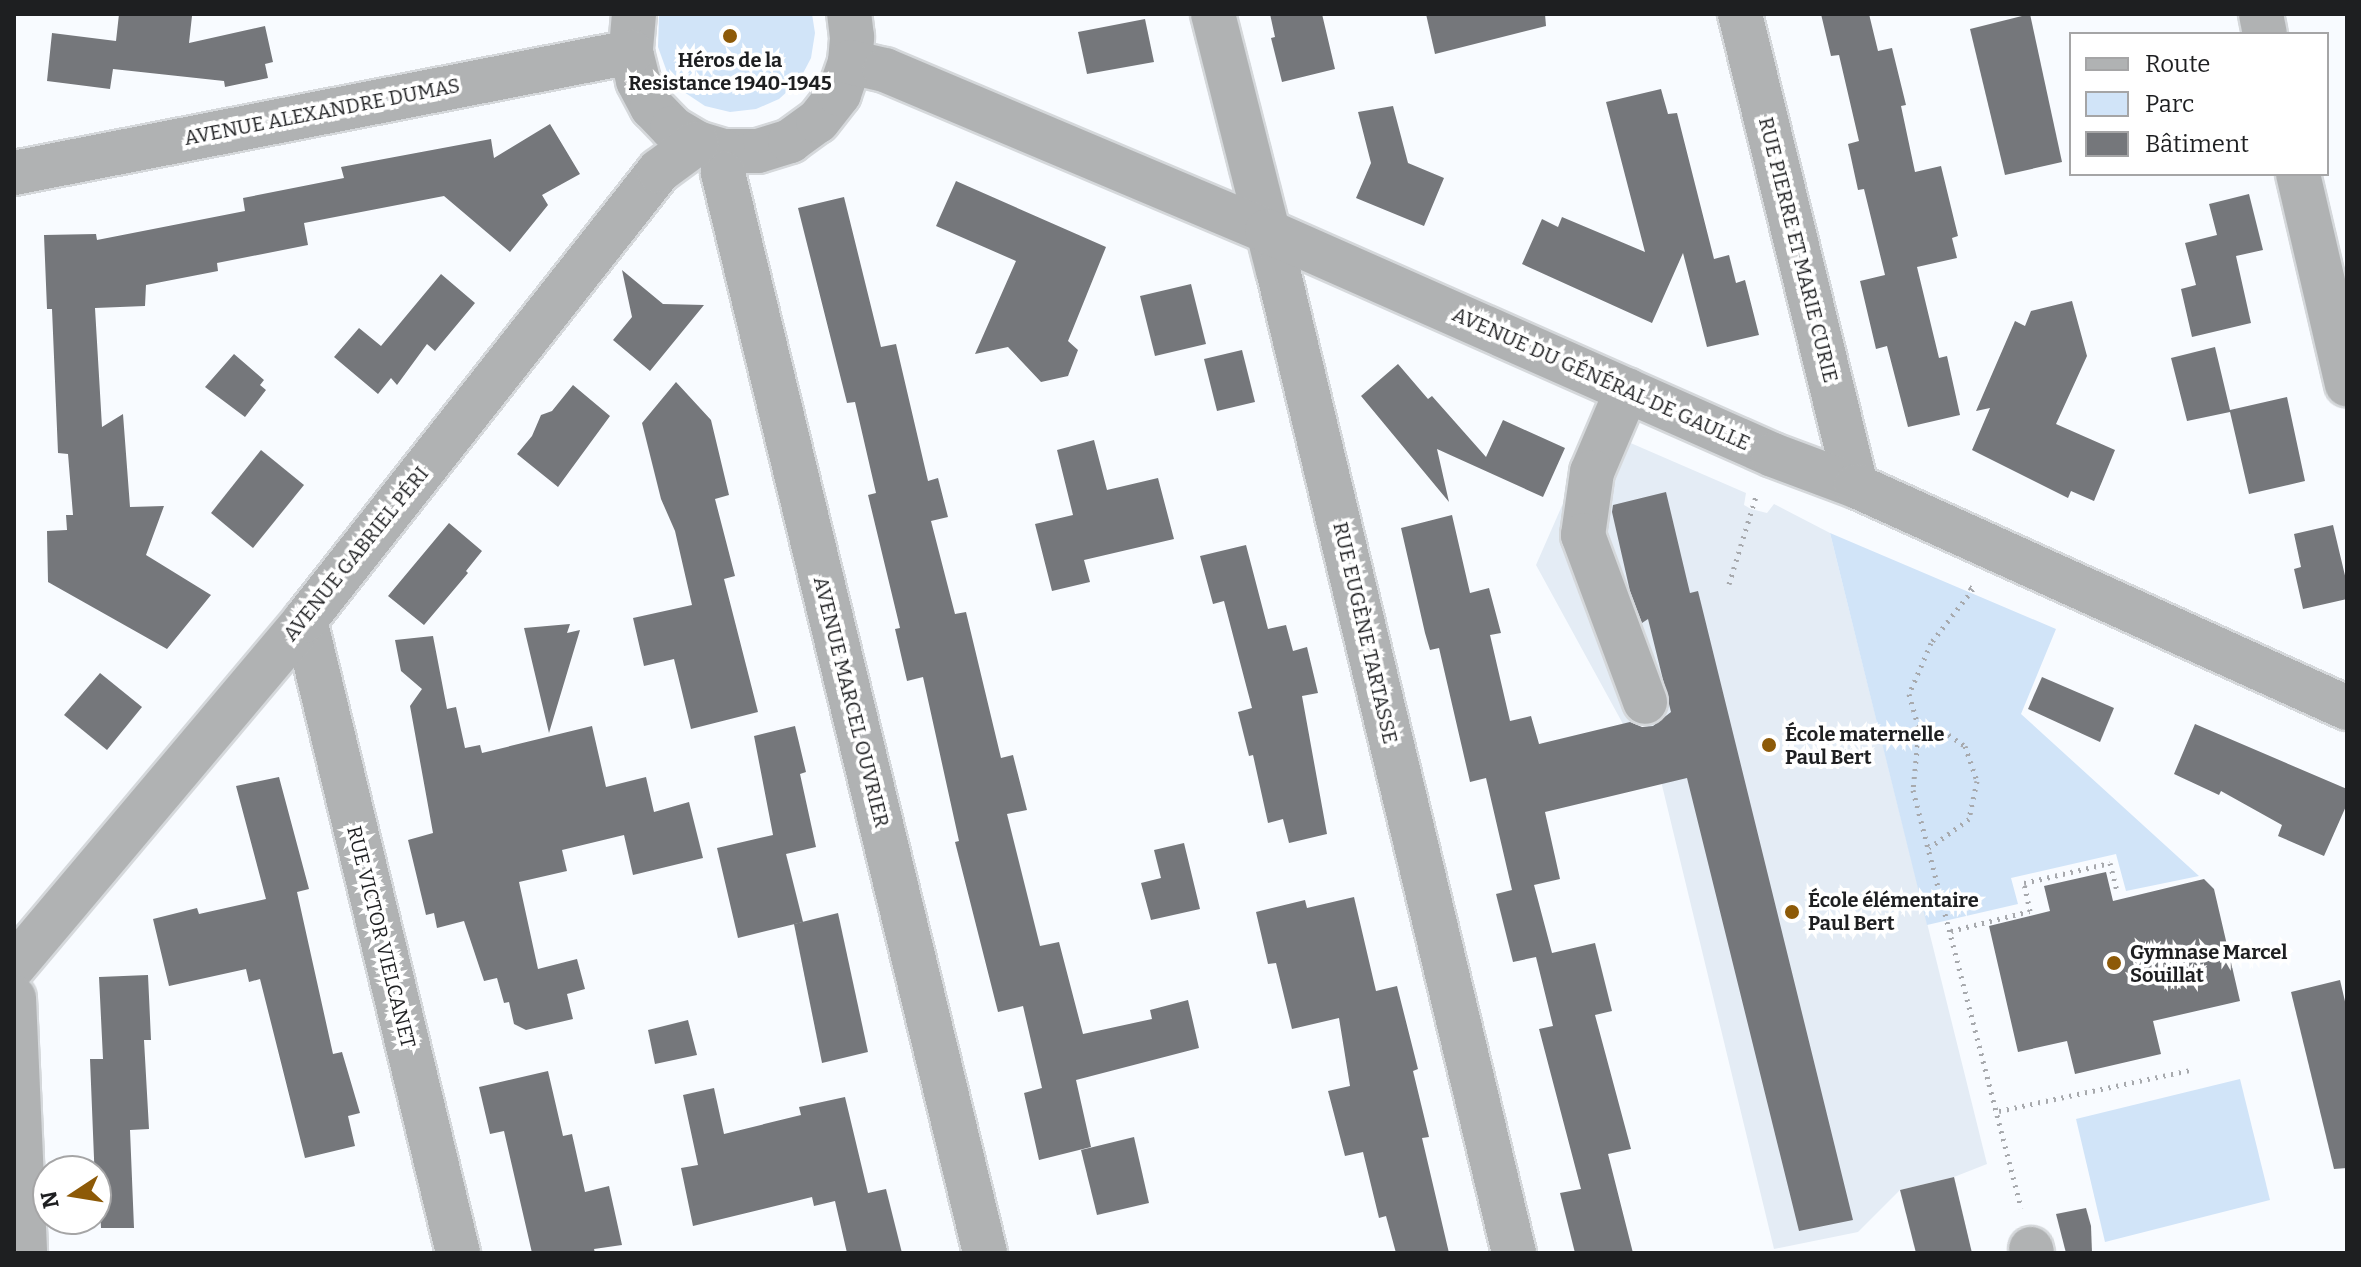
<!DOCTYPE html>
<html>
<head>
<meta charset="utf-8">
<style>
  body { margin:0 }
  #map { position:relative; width:2361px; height:1267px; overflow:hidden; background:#f8fbff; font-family:Bitter,serif }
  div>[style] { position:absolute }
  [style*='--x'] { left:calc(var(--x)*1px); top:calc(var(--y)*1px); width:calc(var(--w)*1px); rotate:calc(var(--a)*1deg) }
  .built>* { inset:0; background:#e4ecf5 }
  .green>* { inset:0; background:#d1e4f8 }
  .building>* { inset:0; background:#75777b }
  .path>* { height:5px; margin-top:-2.5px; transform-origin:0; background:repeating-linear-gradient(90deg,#a7a9ad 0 2px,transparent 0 8px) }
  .roads { filter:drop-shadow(2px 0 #d5d8db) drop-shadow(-2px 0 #d5d8db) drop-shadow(0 2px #d5d8db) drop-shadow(0 -2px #d5d8db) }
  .minor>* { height:44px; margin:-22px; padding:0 22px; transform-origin:22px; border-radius:22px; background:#b0b2b3 }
  .dots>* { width:22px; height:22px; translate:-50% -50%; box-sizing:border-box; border:4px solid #fff; border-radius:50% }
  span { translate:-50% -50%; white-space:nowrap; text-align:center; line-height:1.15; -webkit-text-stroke:7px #fff; paint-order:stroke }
  .poi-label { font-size:20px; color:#1e1f21; font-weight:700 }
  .left { translate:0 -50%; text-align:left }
  .street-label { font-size:20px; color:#1e1f21 }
  .frame { position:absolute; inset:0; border:16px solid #1e1f21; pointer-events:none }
  .legend { position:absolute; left:2069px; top:32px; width:260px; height:144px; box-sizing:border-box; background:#fff; border:2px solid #a5a5a6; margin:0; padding:10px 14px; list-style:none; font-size:24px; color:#1e1f21 }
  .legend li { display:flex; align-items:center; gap:16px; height:40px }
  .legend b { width:40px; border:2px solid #a5a5a6 }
  .north { position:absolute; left:32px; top:1155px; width:80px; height:80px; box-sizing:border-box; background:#fff; border:2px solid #a5a5a6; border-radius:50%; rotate:258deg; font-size:22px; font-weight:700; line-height:32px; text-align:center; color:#1e1f21 }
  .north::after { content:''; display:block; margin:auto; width:28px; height:36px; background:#8d5a08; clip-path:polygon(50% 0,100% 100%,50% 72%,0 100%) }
</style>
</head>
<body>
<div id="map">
  <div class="built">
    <i style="clip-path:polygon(1596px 428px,1746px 493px,1744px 505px,1751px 509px,1767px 513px,1774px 504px,1830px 533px,1987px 1164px,1954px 1177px,1900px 1190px,1858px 1232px,1774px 1249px,1646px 719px,1623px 724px,1536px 565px)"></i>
  </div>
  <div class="green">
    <i style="clip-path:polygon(659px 14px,812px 14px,815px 33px,811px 58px,799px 81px,779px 99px,756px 109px,730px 112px,705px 106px,684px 92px,667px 72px,658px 47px)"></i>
    <i style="clip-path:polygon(1830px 533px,2056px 629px,2021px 714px,2199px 876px,2126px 891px,2116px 854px,2011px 878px,2018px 904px,1927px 925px)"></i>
    <i style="clip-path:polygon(2240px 1079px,2270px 1200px,2105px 1242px,2076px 1119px)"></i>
  </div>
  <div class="building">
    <i style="clip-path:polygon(119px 14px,192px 16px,189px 43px,265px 26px,273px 62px,265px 64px,268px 78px,225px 87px,224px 81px,113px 69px,110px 89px,47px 81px,52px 33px,116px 41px)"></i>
    <i style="clip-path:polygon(1270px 14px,1322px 14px,1335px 69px,1282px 82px,1271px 38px,1275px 37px)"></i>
    <i style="clip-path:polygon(1426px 14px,1545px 14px,1546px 26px,1435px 54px)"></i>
    <i style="clip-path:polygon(1821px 14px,1869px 14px,1878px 51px,1892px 48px,1906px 105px,1901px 106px,1915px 172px,1941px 166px,1958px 236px,1952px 238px,1957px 258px,1917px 267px,1939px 358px,1947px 356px,1960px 415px,1908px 427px,1887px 346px,1876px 349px,1860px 281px,1885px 275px,1864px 189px,1858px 190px,1848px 144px,1859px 141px,1839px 55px,1831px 56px)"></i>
    <i style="clip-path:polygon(2030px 14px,2062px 162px,2005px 175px,1970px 29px)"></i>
    <i style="clip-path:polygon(1145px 19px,1154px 62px,1087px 74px,1078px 32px)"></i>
    <i style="clip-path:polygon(1661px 89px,1668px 114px,1677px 113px,1714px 259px,1729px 255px,1736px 283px,1745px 280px,1759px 335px,1707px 347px,1683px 253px,1652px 323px,1522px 264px,1542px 219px,1558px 227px,1562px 217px,1645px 252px,1606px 102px)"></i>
    <i style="clip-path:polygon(1393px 106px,1408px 163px,1444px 178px,1424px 226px,1356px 198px,1371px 163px,1358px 112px)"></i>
    <i style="clip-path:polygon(550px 124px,580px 174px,542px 195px,548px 205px,510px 252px,444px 196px,304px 223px,308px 245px,217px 263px,218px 271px,146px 285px,145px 306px,95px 308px,102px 427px,123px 414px,130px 507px,164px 506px,146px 555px,211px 595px,167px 649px,48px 582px,47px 531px,67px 530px,66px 515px,73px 515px,68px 454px,58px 453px,52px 309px,47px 309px,44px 235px,96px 234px,97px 240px,245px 211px,243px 198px,344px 178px,341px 167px,491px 139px,494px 158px)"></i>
    <i style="clip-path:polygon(956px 181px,1106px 247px,1068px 341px,1078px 350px,1068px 376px,1041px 382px,1008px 347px,975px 354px,1016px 261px,936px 226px)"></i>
    <i style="clip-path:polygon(2249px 194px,2263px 250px,2236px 256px,2251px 323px,2192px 337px,2181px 289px,2196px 285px,2185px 243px,2217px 235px,2209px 204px)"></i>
    <i style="clip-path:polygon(844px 197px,881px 347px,896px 344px,928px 481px,938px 478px,948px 517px,931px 521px,955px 614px,966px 612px,1001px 758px,1013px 755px,1027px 810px,1007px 814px,1040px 946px,1059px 942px,1083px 1034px,1152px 1019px,1150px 1010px,1188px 1000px,1199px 1048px,1076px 1080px,1091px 1147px,1039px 1160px,1024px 1093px,1042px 1088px,1023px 1006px,998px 1012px,955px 842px,959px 841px,923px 677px,907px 681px,895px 629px,900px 628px,868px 495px,876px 493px,855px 402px,847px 403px,798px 208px)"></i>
    <i style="clip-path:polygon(622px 270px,663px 304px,704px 305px,650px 371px,613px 340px,632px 317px)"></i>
    <i style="clip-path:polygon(441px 274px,475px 303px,435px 351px,427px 344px,397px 385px,391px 378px,378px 394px,334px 357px,359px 328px,381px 346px)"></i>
    <i style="clip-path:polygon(1191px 284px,1206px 344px,1155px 356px,1140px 296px)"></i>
    <i style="clip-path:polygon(2072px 301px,2087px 356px,2056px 424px,2115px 450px,2094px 501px,2071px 491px,2068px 498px,1972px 450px,1990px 408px,1976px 411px,2015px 321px,2025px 326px,2031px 311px)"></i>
    <i style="clip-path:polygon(2215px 347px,2230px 410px,2287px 397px,2305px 481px,2249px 494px,2230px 412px,2187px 421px,2171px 358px)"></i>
    <i style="clip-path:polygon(1242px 350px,1255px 402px,1217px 411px,1204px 359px)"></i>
    <i style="clip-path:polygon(234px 354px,264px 380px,260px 385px,266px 390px,245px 417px,205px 387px)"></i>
    <i style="clip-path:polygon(1398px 364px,1428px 399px,1432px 396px,1486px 457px,1503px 420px,1565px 448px,1543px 497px,1437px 449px,1449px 502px,1361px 396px)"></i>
    <i style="clip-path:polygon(676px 382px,711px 420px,729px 495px,715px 499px,735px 576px,724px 579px,758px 712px,691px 729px,674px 659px,644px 666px,633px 618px,692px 605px,675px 531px,661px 499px,642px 423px)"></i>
    <i style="clip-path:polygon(573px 385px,610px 416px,558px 487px,517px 454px,532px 436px,541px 415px,552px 411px)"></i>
    <i style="clip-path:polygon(1094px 440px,1107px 490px,1158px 478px,1174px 539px,1084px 560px,1090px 582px,1052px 591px,1035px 524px,1073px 515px,1057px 450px)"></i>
    <i style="clip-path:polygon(261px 450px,304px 485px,253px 548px,211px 513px)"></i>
    <i style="clip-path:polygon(1666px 492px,1690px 593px,1698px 591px,1853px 1220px,1799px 1231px,1687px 778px,1545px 812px,1560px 879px,1534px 885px,1552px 953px,1595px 943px,1612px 1011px,1595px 1015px,1631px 1149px,1608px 1154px,1633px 1253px,1575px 1253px,1560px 1193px,1581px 1189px,1539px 1029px,1553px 1026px,1536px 957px,1513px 962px,1496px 894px,1512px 890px,1486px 778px,1470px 782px,1439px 648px,1430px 650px,1425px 633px,1401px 528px,1452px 515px,1470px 593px,1489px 588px,1501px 633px,1490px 635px,1510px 721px,1531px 716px,1539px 744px,1630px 722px,1642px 727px,1653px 726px,1671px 712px,1648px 619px,1642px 623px,1630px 591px,1612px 512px,1613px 505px)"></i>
    <i style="clip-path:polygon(449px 523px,482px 551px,466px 571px,468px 573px,424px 625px,388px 596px)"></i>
    <i style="clip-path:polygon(2333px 525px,2347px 584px,2347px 599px,2303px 609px,2294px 569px,2301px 567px,2294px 534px)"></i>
    <i style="clip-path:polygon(1246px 545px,1268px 629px,1286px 625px,1293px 651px,1307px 647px,1318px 693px,1302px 696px,1327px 834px,1289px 843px,1283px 819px,1268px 823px,1253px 755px,1249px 756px,1238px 712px,1252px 708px,1224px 601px,1213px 604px,1200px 556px)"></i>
    <i style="clip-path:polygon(570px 624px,567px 633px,580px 630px,549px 733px,524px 628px)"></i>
    <i style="clip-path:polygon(433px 636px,447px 709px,456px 707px,465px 748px,480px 745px,482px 753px,592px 726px,606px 787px,646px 777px,654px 812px,689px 802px,703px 858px,633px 875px,624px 835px,562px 850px,567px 871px,519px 882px,538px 969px,577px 959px,585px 989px,567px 994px,573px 1019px,526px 1030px,514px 1024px,509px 1002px,504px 1003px,497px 978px,484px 981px,464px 921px,437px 928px,434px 913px,426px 915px,408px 840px,433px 833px,410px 706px,422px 689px,401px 671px,395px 640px)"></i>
    <i style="clip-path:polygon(100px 673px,142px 707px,107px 750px,64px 715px)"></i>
    <i style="clip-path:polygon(2042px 677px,2114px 708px,2100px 742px,2028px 709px)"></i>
    <i style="clip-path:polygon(2195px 724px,2347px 789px,2347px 804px,2324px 856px,2278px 836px,2282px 825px,2221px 791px,2219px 795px,2174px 774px)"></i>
    <i style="clip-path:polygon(795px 726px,806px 772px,800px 774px,816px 847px,786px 854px,803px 922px,738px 938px,717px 848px,773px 835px,754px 736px)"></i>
    <i style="clip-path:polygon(279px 777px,309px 889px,297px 892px,333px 1054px,342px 1052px,360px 1113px,348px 1116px,355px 1146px,305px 1158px,260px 979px,249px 982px,246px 969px,169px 986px,153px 919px,197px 908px,199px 914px,266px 899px,236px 786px)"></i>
    <i style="clip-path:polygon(1184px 843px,1200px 909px,1151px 920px,1141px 883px,1161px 878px,1154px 850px)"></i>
    <i style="clip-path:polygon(2106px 872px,2113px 901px,2204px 879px,2214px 889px,2240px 1001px,2153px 1021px,2161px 1054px,2075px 1074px,2067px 1041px,2018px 1052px,1989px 926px,2050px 911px,2044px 886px)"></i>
    <i style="clip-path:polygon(1354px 897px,1376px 991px,1397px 986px,1418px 1069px,1413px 1071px,1429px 1137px,1422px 1138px,1449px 1253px,1396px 1253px,1386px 1216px,1379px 1218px,1363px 1152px,1345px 1156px,1328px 1091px,1350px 1086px,1339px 1018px,1292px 1029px,1276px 963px,1268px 964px,1256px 912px,1305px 900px,1307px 908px)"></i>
    <i style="clip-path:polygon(838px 913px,868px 1052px,822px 1063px,794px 924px)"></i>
    <i style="clip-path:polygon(148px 975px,151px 1040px,144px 1040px,149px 1129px,130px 1130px,134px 1228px,101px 1228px,100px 1208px,96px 1208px,90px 1059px,103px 1059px,99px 977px)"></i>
    <i style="clip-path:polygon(2340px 980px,2347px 1010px,2347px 1168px,2334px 1169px,2291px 992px)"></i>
    <i style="clip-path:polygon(688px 1020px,697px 1055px,655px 1064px,648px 1030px)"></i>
    <i style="clip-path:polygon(548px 1071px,563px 1136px,572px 1134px,585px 1192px,609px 1186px,622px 1245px,594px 1249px,595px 1253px,532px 1253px,504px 1131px,490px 1134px,479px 1087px)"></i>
    <i style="clip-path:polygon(714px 1088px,724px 1134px,801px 1115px,799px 1107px,845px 1097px,868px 1193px,886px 1189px,902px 1253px,847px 1253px,835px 1201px,814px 1206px,812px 1197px,693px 1226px,681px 1168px,698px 1165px,683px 1095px)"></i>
    <i style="clip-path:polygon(1134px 1137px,1149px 1203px,1097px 1215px,1081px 1150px)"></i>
    <i style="clip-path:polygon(1954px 1177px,1972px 1253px,1916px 1253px,1900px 1190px)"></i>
    <i style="clip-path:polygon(2086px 1208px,2091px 1226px,2092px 1253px,2066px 1253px,2056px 1214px)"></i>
  </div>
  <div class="path">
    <i style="--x:1729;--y:584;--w:95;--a:-72.9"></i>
    <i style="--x:1969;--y:587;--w:4;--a:27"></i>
    <i style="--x:1973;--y:589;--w:68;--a:127.9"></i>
    <i style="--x:1931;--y:643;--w:56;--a:113.3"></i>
    <i style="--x:1909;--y:694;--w:36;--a:74"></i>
    <i style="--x:1919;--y:729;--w:61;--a:95.6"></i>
    <i style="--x:1913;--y:790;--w:432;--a:75.5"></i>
    <i style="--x:1919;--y:729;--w:23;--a:2"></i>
    <i style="--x:1942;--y:730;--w:28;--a:35"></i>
    <i style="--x:1965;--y:746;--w:37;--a:71"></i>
    <i style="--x:1977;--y:781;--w:39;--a:102"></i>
    <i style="--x:1969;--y:819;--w:49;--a:144.1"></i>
    <i style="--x:1951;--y:931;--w:81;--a:-14.2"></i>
    <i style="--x:2030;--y:911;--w:29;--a:-102"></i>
    <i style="--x:2024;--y:883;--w:88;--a:-13.1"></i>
    <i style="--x:2110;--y:863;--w:29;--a:76"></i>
    <i style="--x:1999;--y:1111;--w:195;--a:-12.1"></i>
  </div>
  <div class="roads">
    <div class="minor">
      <i style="--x:634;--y:14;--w:38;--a:95"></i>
      <i style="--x:631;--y:52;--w:30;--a:76"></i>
      <i style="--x:638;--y:81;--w:30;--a:62"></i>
      <i style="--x:652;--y:107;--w:29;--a:46"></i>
      <i style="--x:672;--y:128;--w:29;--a:31"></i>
      <i style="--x:697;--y:143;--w:27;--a:17"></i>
      <i style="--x:723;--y:151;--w:35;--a:0"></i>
      <i style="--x:758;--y:151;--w:34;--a:-17"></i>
      <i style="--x:790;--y:141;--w:34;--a:-36"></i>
      <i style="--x:818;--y:121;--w:34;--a:-52"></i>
      <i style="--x:839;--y:94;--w:34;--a:-71"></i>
      <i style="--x:850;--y:62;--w:25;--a:-85"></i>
      <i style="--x:852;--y:37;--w:23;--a:-97"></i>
      <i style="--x:1213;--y:14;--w:264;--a:75.8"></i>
      <i style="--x:1278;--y:270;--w:1011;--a:76.5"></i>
      <i style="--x:1740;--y:14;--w:486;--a:76.2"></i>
      <i style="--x:2261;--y:14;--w:20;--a:79"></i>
      <i style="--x:850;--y:62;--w:36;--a:13"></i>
      <i style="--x:885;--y:70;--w:415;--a:22.9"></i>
      <i style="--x:1267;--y:231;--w:553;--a:23.88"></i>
      <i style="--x:1773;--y:455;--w:89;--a:20.5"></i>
      <i style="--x:1856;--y:486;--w:539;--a:24.33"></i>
      <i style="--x:723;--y:151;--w:22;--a:90"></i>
      <i style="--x:723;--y:173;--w:1111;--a:76.36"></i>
      <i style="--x:14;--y:173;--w:629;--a:-11.1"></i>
      <i style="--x:2298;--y:174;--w:216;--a:76.9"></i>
      <i style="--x:1627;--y:390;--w:89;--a:113.1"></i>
      <i style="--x:1592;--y:472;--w:64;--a:98.1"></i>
      <i style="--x:1583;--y:535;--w:178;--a:69.6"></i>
      <i style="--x:305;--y:620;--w:651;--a:76.41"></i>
      <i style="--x:14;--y:966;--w:452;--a:-49.9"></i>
      <i style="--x:305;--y:620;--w:572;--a:-51.75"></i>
      <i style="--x:659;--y:171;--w:47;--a:-36.4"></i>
      <i style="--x:14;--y:998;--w:255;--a:87.5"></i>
      <i style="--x:2031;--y:1249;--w:4;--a:76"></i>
    </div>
  </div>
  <div class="dots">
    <i style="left:730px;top:36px;background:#8d5a08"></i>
    <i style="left:1769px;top:745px;background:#8d5a08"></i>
    <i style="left:1792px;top:912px;background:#8d5a08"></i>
    <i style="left:2114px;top:963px;background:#8d5a08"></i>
  </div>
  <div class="poi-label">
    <span style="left:730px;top:72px">Héros de la<br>Resistance 1940-1945</span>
    <span class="left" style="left:1785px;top:746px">École maternelle<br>Paul Bert</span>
    <span class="left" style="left:1808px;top:912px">École élémentaire<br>Paul Bert</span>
    <span class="left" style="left:2130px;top:964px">Gymnase Marcel<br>Souillat</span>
  </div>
  <div class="street-label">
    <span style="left:322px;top:112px;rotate:-11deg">AVENUE ALEXANDRE DUMAS</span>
    <span style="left:1798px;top:250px;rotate:76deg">RUE PIERRE ET MARIE CURIE</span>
    <span style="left:1601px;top:379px;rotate:24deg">AVENUE DU GÉNÉRAL DE GAULLE</span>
    <span style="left:356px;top:554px;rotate:-51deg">AVENUE GABRIEL PÉRI</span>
    <span style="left:1365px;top:633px;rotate:77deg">RUE EUGÈNE TARTASSE</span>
    <span style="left:851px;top:702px;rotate:76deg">AVENUE MARCEL OUVRIER</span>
    <span style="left:381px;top:937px;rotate:76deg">RUE VICTOR VIELCANET</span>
  </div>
  <div class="frame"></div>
  <ul class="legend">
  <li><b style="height:10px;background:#b0b2b3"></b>Route</li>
  <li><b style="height:22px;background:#d1e4f8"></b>Parc</li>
  <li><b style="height:22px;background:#75777b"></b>Bâtiment</li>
  </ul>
  <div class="north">N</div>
</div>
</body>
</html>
